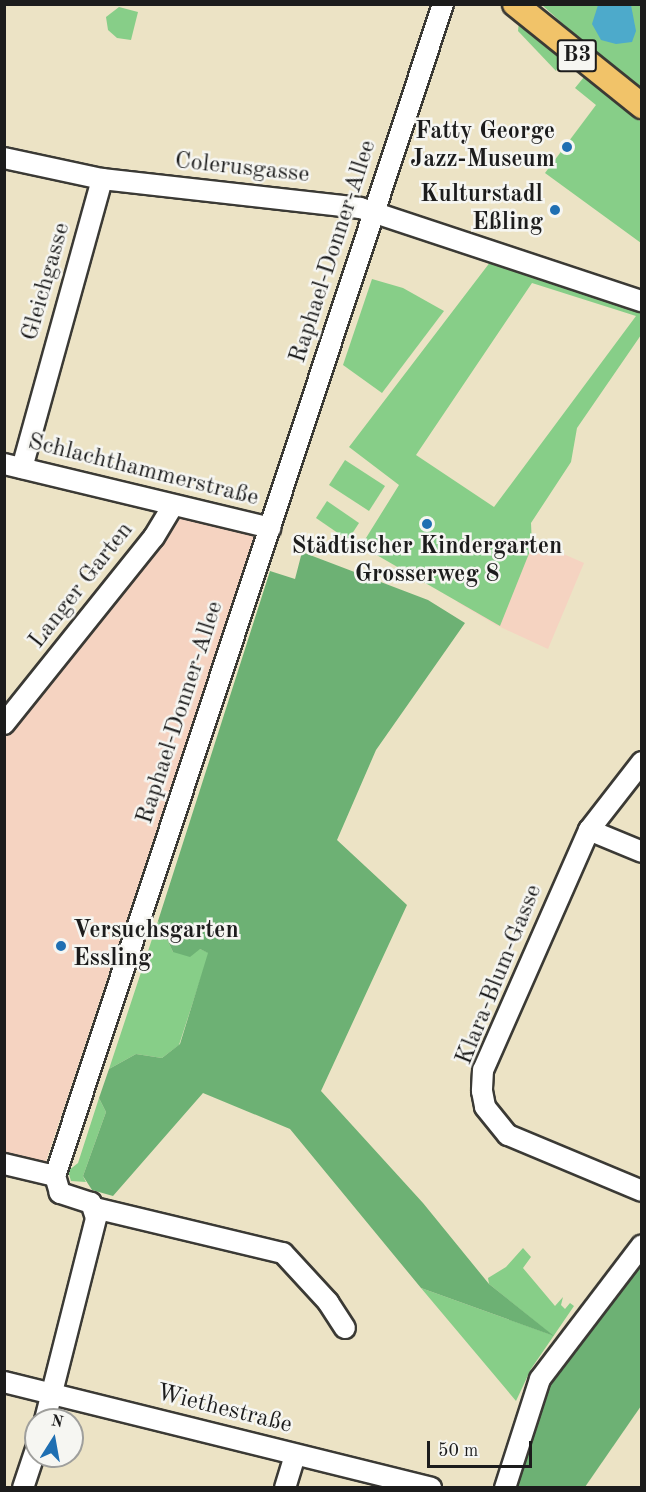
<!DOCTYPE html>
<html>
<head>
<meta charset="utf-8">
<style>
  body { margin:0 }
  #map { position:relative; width:646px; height:1492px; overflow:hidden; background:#ece3c5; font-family:"Old Standard TT",serif }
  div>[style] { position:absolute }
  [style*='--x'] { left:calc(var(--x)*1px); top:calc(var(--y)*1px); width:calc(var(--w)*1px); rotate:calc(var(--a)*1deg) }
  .built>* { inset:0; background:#f5d3c1 }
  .green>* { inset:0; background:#87ce88 }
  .forest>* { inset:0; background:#6db174 }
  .water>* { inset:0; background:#4daacb }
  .roads { filter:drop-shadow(2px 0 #3b3a35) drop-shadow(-2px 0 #3b3a35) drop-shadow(0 2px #3b3a35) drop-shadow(0 -2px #3b3a35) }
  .minor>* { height:20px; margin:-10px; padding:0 10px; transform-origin:10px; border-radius:10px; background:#fff }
  .major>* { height:24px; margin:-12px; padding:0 12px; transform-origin:12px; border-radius:12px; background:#f1c369 }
  .dots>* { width:16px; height:16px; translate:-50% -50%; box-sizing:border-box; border:3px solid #f6f6f2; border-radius:50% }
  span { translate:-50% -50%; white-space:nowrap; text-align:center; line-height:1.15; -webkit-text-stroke:5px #f6f6f2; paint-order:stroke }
  .shield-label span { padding:2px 4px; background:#f6f6f2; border:2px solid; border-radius:4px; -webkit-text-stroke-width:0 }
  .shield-label { font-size:22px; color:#1c1c1c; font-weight:700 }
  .poi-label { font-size:24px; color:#1c1c1c; font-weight:700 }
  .right { translate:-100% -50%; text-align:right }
  .left { translate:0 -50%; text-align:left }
  .street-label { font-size:24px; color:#1c1c1c }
  .frame { position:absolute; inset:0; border:6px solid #1c1c1c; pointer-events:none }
  .north { position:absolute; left:24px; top:1408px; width:60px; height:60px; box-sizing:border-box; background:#f6f6f2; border:2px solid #9f9f9c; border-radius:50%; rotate:11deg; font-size:16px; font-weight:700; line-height:24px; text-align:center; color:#1c1c1c }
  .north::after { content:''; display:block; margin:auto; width:21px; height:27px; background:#1f6fb2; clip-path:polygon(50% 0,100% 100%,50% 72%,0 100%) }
  .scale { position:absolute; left:427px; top:1441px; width:105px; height:27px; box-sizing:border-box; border:3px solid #1c1c1c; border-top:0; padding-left:8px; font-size:18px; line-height:21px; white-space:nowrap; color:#1c1c1c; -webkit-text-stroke:4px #f6f6f2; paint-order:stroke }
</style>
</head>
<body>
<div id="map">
  <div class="built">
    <i style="clip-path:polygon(176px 517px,255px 535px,44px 1167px,5px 1157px,4px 735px)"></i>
    <i style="clip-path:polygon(509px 530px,584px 563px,548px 649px,496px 625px,457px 602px)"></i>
  </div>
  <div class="green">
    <i style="clip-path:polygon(542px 5px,641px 5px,641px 89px,592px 50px)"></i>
    <i style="clip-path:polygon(119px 7px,138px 12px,131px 40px,117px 38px,108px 30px,106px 17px)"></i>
    <i style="clip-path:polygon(519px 22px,561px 60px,556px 71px,518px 31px)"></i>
    <i style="clip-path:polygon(584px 77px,641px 122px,641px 243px,545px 173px,596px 105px,575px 88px)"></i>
    <i style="clip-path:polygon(evenodd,491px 261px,641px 310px,641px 335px,577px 428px,571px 462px,531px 523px,532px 546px,500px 626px,361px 546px,399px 485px,349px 447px,491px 261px,532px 283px,636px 316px,494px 507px,416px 455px,532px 283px)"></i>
    <i style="clip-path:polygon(372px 279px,403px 288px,444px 311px,382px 393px,343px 365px)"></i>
    <i style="clip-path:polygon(345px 460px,385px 486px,369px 511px,329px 485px)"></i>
    <i style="clip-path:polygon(327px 501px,359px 523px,348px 540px,316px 518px)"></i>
    <i style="clip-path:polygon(158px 921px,173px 952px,200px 949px,209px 953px,179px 1045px,162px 1058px,136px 1054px,109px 1069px)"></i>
    <i style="clip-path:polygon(99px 1098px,106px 1112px,83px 1176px,86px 1182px,71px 1181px,68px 1171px,78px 1163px)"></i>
    <i style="clip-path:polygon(523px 1248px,531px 1257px,523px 1268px,555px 1306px,563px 1297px,561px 1305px,565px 1309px,570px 1303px,574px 1306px,531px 1369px,516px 1401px,421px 1288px,552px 1335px,489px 1284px,488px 1278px,506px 1267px)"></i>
  </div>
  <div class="forest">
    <i style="clip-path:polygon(302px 552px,428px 600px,465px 623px,376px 750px,337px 840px,407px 905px,321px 1091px,423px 1203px,489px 1284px,554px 1336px,421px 1288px,290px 1129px,203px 1093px,113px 1196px,92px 1190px,83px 1176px,106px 1112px,99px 1098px,109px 1069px,136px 1054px,162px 1058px,180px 1044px,208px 953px,200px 949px,190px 957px,173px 952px,158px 921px,270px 571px,295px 579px)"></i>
    <i style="clip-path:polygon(641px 1257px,641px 1406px,585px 1487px,516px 1487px,545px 1388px)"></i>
  </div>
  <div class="water">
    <i style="clip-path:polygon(598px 5px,631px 5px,636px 31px,632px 42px,616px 44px,601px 40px,592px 24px)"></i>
  </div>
  <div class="roads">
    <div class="minor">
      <i style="--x:4;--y:158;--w:100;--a:12.1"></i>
      <i style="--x:102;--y:179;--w:260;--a:6.4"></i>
      <i style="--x:360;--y:208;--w:297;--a:18.3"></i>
      <i style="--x:4;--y:464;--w:274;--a:13.5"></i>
      <i style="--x:22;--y:468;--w:300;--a:-74.5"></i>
      <i style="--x:4;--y:724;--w:240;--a:-51.3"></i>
      <i style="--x:154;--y:537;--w:37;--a:-59"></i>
      <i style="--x:642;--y:762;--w:86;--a:127.9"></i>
      <i style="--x:589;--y:830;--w:57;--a:22.5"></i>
      <i style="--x:589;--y:830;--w:262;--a:113.8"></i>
      <i style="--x:483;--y:1070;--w:21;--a:93"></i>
      <i style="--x:482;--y:1091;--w:16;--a:79"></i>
      <i style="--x:485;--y:1107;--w:36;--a:51"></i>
      <i style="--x:508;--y:1135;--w:145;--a:22.7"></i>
      <i style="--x:4;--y:1164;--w:52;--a:13.2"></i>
      <i style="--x:95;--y:1208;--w:193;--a:13.5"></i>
      <i style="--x:283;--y:1253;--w:67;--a:47.4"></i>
      <i style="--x:328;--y:1302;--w:31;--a:57"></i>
      <i style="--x:4;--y:1382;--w:440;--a:13.9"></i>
      <i style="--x:45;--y:1420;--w:208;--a:-75.8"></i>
      <i style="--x:96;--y:1218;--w:16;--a:-108"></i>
      <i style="--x:91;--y:1203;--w:33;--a:-162"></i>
      <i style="--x:60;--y:1193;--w:18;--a:-106"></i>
      <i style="--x:55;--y:1176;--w:1235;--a:-71.68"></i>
      <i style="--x:23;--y:1488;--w:41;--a:-71.6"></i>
      <i style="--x:285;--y:1488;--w:34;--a:-73"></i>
      <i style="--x:505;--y:1488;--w:114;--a:-72.2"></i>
      <i style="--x:540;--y:1379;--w:168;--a:-52.7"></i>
    </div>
    <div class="major">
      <i style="--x:515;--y:4;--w:163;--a:38.8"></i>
    </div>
  </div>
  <div class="dots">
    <i style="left:567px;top:147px;background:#1f6fb2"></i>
    <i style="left:555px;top:210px;background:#1f6fb2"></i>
    <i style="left:427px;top:524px;background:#1f6fb2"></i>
    <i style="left:61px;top:946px;background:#1f6fb2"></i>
  </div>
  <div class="shield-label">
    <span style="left:577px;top:56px">B3</span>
  </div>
  <div class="poi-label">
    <span class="right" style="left:555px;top:147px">Fatty George<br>Jazz-Museum</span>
    <span class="right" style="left:543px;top:210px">Kulturstadl<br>Eßling</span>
    <span style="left:427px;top:562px">Städtischer Kindergarten<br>Grosserweg 8</span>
    <span class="left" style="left:73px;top:946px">Versuchsgarten<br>Essling</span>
  </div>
  <div class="street-label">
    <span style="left:242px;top:169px;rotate:6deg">Colerusgasse</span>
    <span style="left:334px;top:252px;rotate:-72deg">Raphael-Donner-Allee</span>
    <span style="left:47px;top:282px;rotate:-74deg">Gleichgasse</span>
    <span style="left:143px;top:471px;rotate:14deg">Schlachthammerstraße</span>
    <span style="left:82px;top:586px;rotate:-52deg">Langer Garten</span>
    <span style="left:181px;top:713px;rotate:-72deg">Raphael-Donner-Allee</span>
    <span style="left:500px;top:975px;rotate:-68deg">Klara-Blum-Gasse</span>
    <span style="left:224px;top:1410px;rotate:14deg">Wiethestraße</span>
  </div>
  <div class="frame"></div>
  <div class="north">N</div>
  <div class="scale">50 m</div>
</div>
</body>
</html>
